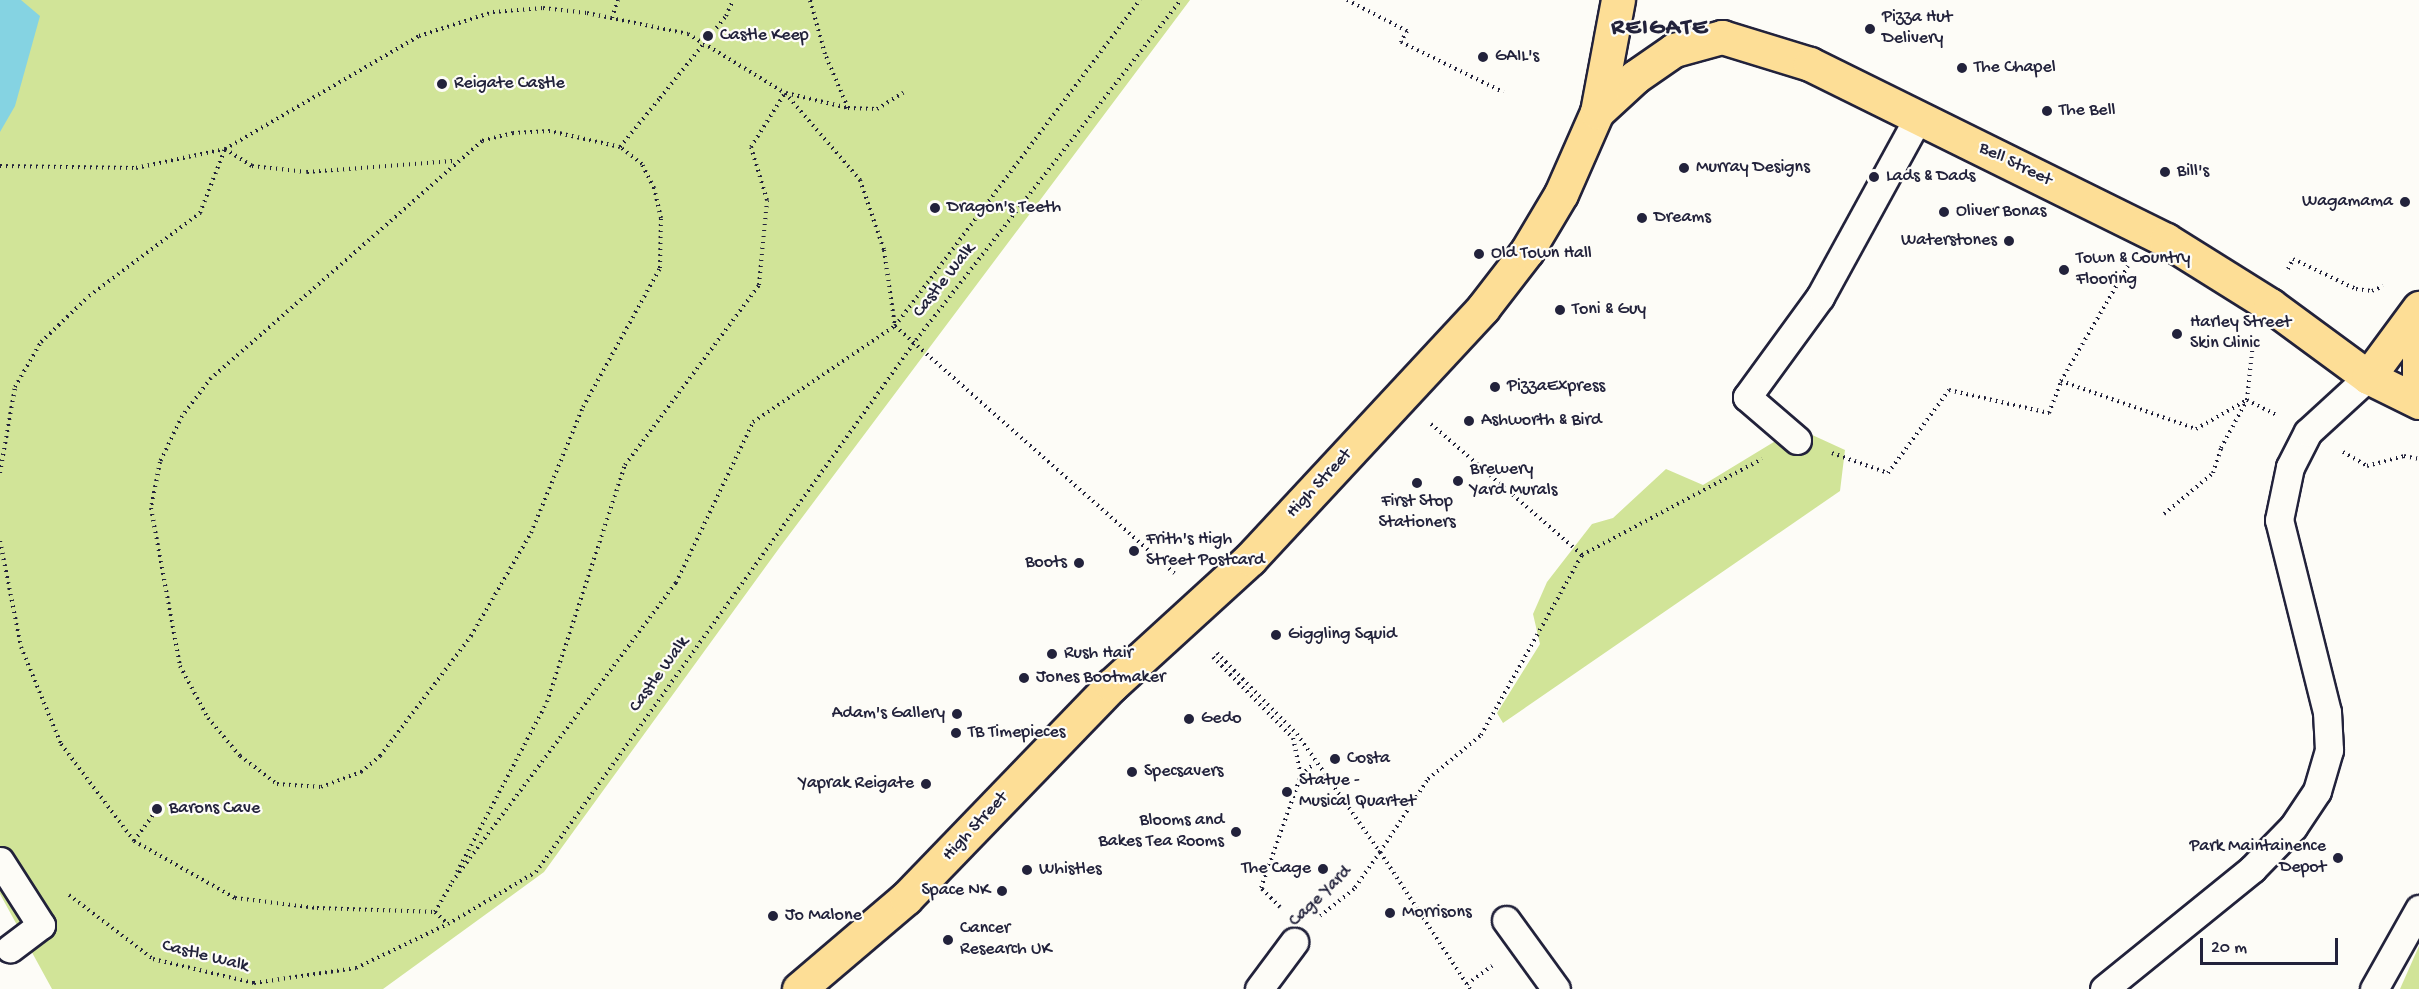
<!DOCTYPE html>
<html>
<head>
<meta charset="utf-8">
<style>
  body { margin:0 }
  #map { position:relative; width:2419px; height:989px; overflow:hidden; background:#fdfcf7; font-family:"Gochi Hand",sans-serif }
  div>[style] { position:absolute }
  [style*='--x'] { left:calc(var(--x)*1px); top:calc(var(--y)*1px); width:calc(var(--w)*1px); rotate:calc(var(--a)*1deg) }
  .green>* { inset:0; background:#d1e498 }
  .water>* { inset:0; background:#85d3e2 }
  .path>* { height:4px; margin-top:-2px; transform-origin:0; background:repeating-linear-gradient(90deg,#22223b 0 1.5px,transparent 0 6px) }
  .roads { filter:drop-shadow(2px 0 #22223b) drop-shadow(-2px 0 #22223b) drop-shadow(0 2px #22223b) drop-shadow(0 -2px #22223b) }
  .service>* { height:27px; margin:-13.5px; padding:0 13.5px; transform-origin:13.5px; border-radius:13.5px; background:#fdfcf7 }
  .primary>* { height:33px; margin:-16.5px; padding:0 16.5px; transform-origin:16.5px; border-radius:16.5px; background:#fdde96 }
  .path-bridge>* { height:4px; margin-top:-2px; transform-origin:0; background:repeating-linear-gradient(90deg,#22223b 0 1.5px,transparent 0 6px) }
  .dots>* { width:16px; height:16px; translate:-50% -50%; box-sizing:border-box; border:3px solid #fdfcf7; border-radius:50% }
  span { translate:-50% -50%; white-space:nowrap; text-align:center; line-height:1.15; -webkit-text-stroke:4.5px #fdfcf7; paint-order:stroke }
  .poi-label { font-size:18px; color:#22223b }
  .left { translate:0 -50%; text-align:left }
  .right { translate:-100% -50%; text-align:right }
  .street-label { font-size:18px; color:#22223b }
  .district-label { font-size:24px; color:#22223b; font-weight:700; letter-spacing:1.5px }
  .scale { position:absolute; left:2200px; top:938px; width:138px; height:27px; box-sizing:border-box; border:3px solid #22223b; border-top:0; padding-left:8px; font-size:18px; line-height:21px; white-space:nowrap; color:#22223b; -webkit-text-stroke:4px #fdfcf7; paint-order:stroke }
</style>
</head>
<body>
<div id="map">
  <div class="green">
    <i style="clip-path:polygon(0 0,1190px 0,780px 547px,544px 872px,383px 989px,52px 989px,0 894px)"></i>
    <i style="clip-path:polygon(1797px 428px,1845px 450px,1840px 491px,1503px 723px,1497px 713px,1540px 644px,1533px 614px,1547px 582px,1592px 524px,1613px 518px,1666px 469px,1703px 485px)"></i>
    <i style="clip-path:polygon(2419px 946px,2419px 989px,2400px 989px)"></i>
  </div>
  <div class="water">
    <i style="clip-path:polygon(0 0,21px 0,40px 16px,15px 106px,0 132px)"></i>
  </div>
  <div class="path">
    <i style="--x:1347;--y:0;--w:68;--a:27.3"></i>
    <i style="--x:1407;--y:31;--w:13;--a:119"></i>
    <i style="--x:1401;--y:42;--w:114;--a:26.1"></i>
    <i style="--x:726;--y:16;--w:17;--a:-66"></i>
    <i style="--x:612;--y:18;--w:19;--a:-72"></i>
    <i style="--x:786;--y:93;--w:64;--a:13.6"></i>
    <i style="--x:848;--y:108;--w:59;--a:-113.1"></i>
    <i style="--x:825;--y:54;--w:56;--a:-105.5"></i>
    <i style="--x:848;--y:108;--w:29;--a:2"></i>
    <i style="--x:877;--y:109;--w:31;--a:-32"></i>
    <i style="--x:620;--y:147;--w:72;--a:-167.1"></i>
    <i style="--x:550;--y:131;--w:37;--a:177"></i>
    <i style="--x:513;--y:133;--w:32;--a:166"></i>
    <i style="--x:482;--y:141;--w:360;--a:138.8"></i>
    <i style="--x:211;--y:378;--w:48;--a:127.3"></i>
    <i style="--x:182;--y:416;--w:51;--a:115.6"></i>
    <i style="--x:160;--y:462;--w:47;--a:101.1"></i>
    <i style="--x:151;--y:508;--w:161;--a:79.6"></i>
    <i style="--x:180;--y:666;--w:59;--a:61.7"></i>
    <i style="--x:208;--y:718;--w:50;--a:49.9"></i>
    <i style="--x:240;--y:756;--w:46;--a:37.1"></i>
    <i style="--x:277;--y:784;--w:44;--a:3.9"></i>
    <i style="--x:321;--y:787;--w:43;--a:-20.6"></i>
    <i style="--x:361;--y:772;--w:25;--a:-40"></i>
    <i style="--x:380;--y:756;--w:151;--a:-52.8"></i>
    <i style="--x:471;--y:636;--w:119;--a:-59.8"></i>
    <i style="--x:531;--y:533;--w:136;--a:-67.6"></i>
    <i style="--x:583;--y:407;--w:159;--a:-61"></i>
    <i style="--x:660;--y:268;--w:50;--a:-88.9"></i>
    <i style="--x:661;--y:218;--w:31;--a:-103"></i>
    <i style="--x:654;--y:188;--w:27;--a:-117"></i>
    <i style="--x:642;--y:164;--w:28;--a:-142"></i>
    <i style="--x:620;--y:147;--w:63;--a:-50.8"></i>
    <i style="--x:0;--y:166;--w:136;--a:0.8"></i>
    <i style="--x:136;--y:168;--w:91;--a:-12.1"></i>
    <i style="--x:225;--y:149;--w:225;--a:-30.2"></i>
    <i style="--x:419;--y:36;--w:78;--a:-18"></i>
    <i style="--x:493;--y:12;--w:50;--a:-4.6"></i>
    <i style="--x:543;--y:8;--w:44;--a:6.5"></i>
    <i style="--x:587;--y:13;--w:103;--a:11.7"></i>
    <i style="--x:688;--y:34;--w:114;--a:31.3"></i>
    <i style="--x:785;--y:93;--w:115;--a:49.2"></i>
    <i style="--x:860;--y:180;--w:74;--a:71.1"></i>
    <i style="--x:884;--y:250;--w:77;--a:81.8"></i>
    <i style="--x:895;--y:326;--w:373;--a:41.5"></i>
    <i style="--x:2288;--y:269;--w:11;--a:-63"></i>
    <i style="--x:2293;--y:259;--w:70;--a:25.5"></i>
    <i style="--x:2356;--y:289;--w:16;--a:7"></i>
    <i style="--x:2372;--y:291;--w:12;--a:-24"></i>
    <i style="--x:2061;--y:381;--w:133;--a:-59.8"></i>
    <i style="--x:1431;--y:424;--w:200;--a:40.9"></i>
    <i style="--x:2343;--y:452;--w:28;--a:30"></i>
    <i style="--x:2367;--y:466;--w:38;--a:-15"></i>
    <i style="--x:2404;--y:456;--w:15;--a:11"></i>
    <i style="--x:1832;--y:453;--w:59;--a:19.7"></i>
    <i style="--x:1888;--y:473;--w:103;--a:-53.7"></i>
    <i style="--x:1949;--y:390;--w:103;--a:13"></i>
    <i style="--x:2049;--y:413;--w:34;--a:-69"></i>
    <i style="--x:2061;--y:381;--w:143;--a:19.6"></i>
    <i style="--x:2196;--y:429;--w:59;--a:-29.6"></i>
    <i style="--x:2247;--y:400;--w:33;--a:27"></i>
    <i style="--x:0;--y:473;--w:87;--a:-80.1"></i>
    <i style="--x:15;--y:387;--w:52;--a:-60"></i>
    <i style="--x:41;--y:342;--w:66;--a:-43.8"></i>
    <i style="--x:89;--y:296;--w:139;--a:-36.8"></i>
    <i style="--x:200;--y:213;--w:69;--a:-68.7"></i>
    <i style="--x:225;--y:149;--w:32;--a:32"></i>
    <i style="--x:252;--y:166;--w:55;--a:6.2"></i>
    <i style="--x:307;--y:172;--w:147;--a:-4.3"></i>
    <i style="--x:2164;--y:514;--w:64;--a:-39.9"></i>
    <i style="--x:2213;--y:473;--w:26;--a:-72"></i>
    <i style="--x:2221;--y:448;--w:55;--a:-61.6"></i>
    <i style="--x:2247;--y:400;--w:57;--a:-84"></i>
    <i style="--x:0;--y:541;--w:108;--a:78.8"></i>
    <i style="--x:21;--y:647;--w:105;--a:67.6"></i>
    <i style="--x:61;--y:744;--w:121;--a:53"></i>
    <i style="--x:134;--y:841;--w:116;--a:29.4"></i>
    <i style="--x:235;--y:898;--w:83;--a:7"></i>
    <i style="--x:317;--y:908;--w:118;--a:1.9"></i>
    <i style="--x:435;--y:912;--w:18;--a:43"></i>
    <i style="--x:1217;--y:653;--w:114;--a:45.4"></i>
    <i style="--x:1297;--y:734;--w:144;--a:54.9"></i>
    <i style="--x:1380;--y:852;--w:45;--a:125.1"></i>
    <i style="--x:1354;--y:889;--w:43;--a:141.5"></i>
    <i style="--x:1213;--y:657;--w:114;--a:45.4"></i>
    <i style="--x:1293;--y:738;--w:38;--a:78"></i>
    <i style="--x:134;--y:841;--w:39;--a:-54"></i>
    <i style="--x:457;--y:872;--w:192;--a:-62.1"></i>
    <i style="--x:547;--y:702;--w:250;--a:-71.8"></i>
    <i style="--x:625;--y:465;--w:224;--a:-53.3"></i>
    <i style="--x:759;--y:285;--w:85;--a:-84.6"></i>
    <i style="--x:767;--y:200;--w:55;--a:-106.8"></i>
    <i style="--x:751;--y:147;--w:64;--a:-57.8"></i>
    <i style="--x:452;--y:882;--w:374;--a:-53.2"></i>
    <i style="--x:676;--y:583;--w:178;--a:-64.4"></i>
    <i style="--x:753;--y:422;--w:171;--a:-34.1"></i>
    <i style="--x:895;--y:326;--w:408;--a:-53.1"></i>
    <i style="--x:69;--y:895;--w:106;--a:37.3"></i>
    <i style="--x:153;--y:959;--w:104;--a:13.4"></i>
    <i style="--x:254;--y:983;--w:103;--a:-8.4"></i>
    <i style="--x:356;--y:968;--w:102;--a:-25.6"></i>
    <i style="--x:448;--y:924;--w:102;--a:-30.6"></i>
    <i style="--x:536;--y:872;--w:654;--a:-54.46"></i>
    <i style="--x:916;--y:340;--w:431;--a:-52.1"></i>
    <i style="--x:1280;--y:907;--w:27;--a:-135"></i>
    <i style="--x:1261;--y:888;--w:120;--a:-70.5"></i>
    <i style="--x:1301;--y:775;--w:18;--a:-41"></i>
    <i style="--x:435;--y:912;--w:34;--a:-60"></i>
    <i style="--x:1467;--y:984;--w:31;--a:-36"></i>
    <i style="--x:1470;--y:989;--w:164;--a:-123.3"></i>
    <i style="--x:1380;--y:852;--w:87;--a:-56.7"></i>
    <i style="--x:1428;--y:779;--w:69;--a:-39.7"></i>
    <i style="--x:1481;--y:735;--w:206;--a:-60.7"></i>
    <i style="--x:1582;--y:555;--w:204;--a:-28.1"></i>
  </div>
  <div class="roads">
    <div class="service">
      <i style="--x:1797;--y:440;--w:66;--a:-139.3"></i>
      <i style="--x:1747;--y:397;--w:124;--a:-53.9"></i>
      <i style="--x:1820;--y:297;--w:204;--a:-61.3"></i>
      <i style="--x:0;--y:861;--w:76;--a:57.4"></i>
      <i style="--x:41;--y:925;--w:39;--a:143"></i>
      <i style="--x:1506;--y:920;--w:85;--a:54.1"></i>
      <i style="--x:1259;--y:989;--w:59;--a:-53.3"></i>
      <i style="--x:2104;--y:989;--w:191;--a:-39"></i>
      <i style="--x:2252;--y:869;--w:59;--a:-45.7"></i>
      <i style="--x:2293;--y:827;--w:43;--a:-56.3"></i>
      <i style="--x:2317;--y:791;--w:43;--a:-73.7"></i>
      <i style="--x:2329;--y:750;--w:38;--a:-93"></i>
      <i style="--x:2327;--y:712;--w:198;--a:-104"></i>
      <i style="--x:2279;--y:520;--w:54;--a:-78.3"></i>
      <i style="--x:2290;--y:467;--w:39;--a:-63"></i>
      <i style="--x:2308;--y:432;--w:81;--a:-42.5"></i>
      <i style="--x:2374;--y:989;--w:92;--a:-60.6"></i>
    </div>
    <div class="primary">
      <i style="--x:1597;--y:112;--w:52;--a:-42.6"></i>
      <i style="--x:1635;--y:77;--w:47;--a:-34.7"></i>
      <i style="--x:1674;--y:50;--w:50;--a:-15.2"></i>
      <i style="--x:1722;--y:37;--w:92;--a:17.1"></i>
      <i style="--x:1810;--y:64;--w:397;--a:26.3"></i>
      <i style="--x:2166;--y:240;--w:123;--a:32"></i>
      <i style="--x:2270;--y:305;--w:122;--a:36.3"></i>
      <i style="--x:2368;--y:377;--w:57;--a:26.1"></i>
      <i style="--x:2419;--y:324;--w:52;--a:90"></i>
      <i style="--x:2368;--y:377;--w:86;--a:-53.5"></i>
      <i style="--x:799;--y:989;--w:140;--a:-40.4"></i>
      <i style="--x:906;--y:898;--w:296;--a:-46"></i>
      <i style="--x:1112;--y:685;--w:187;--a:-42.4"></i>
      <i style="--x:1250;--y:559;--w:342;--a:-47.1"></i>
      <i style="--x:1483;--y:308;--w:72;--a:-52.3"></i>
      <i style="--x:1527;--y:251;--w:66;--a:-59.2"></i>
      <i style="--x:1561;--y:194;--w:90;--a:-66.3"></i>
      <i style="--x:1597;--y:112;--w:114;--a:-79.4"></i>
    </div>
  </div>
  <div class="path-bridge">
    <i style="--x:660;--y:98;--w:105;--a:-51.2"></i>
  </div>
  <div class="dots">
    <i style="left:1870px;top:29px;background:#22223b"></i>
    <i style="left:708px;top:36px;background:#22223b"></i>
    <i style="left:1483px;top:57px;background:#22223b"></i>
    <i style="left:1962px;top:68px;background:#22223b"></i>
    <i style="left:442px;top:84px;background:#22223b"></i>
    <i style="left:2047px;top:111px;background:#22223b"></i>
    <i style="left:1684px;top:168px;background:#22223b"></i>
    <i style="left:2165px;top:172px;background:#22223b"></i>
    <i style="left:1874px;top:177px;background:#22223b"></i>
    <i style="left:2405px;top:202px;background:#22223b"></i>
    <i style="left:935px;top:208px;background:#22223b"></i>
    <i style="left:1944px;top:212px;background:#22223b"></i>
    <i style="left:1642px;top:218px;background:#22223b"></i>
    <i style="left:2009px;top:241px;background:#22223b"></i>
    <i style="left:1479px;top:254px;background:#22223b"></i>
    <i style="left:2064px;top:270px;background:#22223b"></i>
    <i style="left:1560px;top:310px;background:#22223b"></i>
    <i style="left:2177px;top:334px;background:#22223b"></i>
    <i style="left:1495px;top:387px;background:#22223b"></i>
    <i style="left:1469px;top:421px;background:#22223b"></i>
    <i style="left:1458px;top:481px;background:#22223b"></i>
    <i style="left:1417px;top:483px;background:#22223b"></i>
    <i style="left:1134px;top:551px;background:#22223b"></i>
    <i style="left:1079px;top:563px;background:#22223b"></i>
    <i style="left:1276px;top:635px;background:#22223b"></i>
    <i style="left:1052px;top:654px;background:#22223b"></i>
    <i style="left:1024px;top:678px;background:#22223b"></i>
    <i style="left:957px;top:714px;background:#22223b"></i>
    <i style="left:1189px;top:719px;background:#22223b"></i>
    <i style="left:956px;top:733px;background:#22223b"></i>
    <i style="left:1335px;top:759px;background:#22223b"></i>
    <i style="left:1132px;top:772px;background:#22223b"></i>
    <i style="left:926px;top:784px;background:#22223b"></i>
    <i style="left:1287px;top:792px;background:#22223b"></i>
    <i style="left:157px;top:809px;background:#22223b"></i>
    <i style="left:1236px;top:832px;background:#22223b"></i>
    <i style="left:2338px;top:858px;background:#22223b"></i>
    <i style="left:1323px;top:869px;background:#22223b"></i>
    <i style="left:1027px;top:870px;background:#22223b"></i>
    <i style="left:1002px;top:891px;background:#22223b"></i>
    <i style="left:1390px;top:913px;background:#22223b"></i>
    <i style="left:773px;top:916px;background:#22223b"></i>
    <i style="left:948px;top:940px;background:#22223b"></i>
  </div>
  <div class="poi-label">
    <span class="left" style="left:1882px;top:29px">Pizza Hut<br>Delivery</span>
    <span class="left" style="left:720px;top:36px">Castle Keep</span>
    <span class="left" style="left:1495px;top:57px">GAIL's</span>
    <span class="left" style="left:1974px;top:68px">The Chapel</span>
    <span class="left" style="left:454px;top:84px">Reigate Castle</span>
    <span class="left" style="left:2059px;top:111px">The Bell</span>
    <span class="left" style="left:1696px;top:168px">Murray Designs</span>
    <span class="left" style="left:2177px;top:172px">Bill's</span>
    <span class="left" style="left:1886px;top:177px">Lads &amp; Dads</span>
    <span class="right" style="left:2393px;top:202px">Wagamama</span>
    <span class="left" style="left:947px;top:208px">Dragon's Teeth</span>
    <span class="left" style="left:1956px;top:212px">Oliver Bonas</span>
    <span class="left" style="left:1654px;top:218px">Dreams</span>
    <span class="right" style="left:1997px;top:241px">Waterstones</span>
    <span class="left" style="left:1491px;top:254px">Old Town Hall</span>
    <span class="left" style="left:2076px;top:270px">Town &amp; Country<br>Flooring</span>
    <span class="left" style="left:1572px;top:310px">Toni &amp; Guy</span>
    <span class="left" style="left:2190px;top:334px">Harley Street<br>Skin Clinic</span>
    <span class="left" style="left:1507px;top:387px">PizzaExpress</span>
    <span class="left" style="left:1481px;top:421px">Ashworth &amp; Bird</span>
    <span class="left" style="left:1470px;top:481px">Brewery<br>Yard Murals</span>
    <span style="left:1417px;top:513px">First Stop<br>Stationers</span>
    <span class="left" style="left:1146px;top:551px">Frith's High<br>Street Postcard</span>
    <span class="right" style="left:1067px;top:563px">Boots</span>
    <span class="left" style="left:1288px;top:635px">Giggling Squid</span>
    <span class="left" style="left:1064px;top:654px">Rush Hair</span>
    <span class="left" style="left:1036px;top:678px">Jones Bootmaker</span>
    <span class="right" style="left:945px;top:714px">Adam's Gallery</span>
    <span class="left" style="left:1201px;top:719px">Gedo</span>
    <span class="left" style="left:968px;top:733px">TB Timepieces</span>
    <span class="left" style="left:1347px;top:759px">Costa</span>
    <span class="left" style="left:1144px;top:772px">Specsavers</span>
    <span class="left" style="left:1299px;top:792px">Statue -<br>Musical Quartet</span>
    <span class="right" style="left:914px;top:784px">Yaprak Reigate</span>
    <span class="left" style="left:169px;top:809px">Barons Cave</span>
    <span class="right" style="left:1224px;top:832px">Blooms and<br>Bakes Tea Rooms</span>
    <span class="right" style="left:2326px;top:858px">Park Maintainence<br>Depot</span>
    <span class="right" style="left:1311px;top:869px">The Cage</span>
    <span class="left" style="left:1039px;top:870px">Whistles</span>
    <span class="right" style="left:990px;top:891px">Space NK</span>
    <span class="left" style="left:1402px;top:913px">Morrisons</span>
    <span class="left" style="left:785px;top:916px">Jo Malone</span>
    <span class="left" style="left:960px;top:940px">Cancer<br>Research UK</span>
  </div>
  <div class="street-label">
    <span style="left:2015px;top:165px;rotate:26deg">Bell Street</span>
    <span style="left:945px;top:281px;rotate:-52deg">Castle Walk</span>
    <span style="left:1320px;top:484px;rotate:-47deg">High Street</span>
    <span style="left:660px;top:675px;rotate:-54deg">Castle Walk</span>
    <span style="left:976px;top:827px;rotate:-47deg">High Street</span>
    <span style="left:1321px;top:897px;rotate:-44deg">Cage Yard</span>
    <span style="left:205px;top:957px;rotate:14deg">Castle Walk</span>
  </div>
  <div class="district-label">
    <span style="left:1660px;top:29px">REIGATE</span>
  </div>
  <div class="scale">20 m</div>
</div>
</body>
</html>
